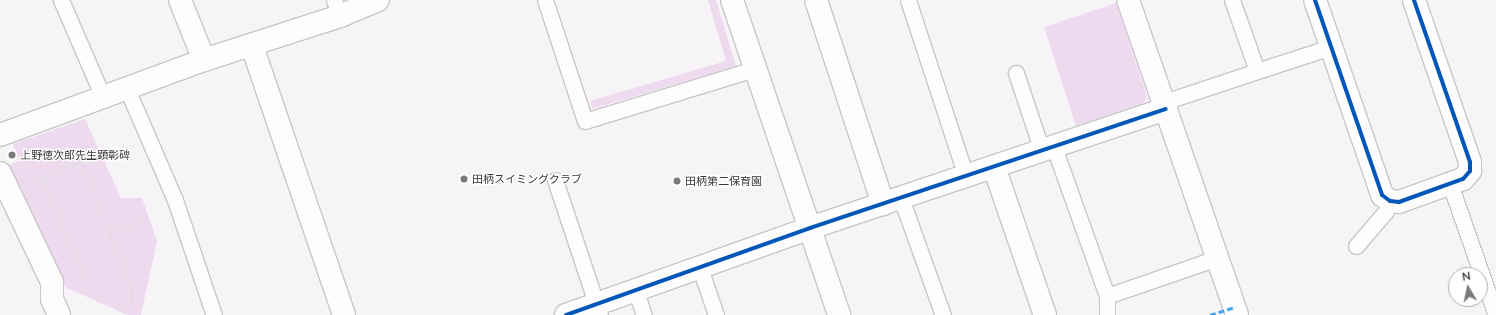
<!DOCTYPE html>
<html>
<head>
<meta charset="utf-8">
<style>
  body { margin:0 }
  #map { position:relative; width:1496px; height:315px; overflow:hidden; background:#f7f4f7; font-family:Lato,"Noto Sans JP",sans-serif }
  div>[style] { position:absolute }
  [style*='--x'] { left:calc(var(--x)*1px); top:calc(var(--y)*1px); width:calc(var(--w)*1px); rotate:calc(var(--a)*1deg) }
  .green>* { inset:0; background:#eedaef }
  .path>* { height:2.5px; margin-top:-1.25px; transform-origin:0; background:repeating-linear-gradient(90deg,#dad9da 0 1px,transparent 0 4px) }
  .roads { filter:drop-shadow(1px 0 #c8c6c8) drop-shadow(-1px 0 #c8c6c8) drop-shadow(0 1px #c8c6c8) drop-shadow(0 -1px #c8c6c8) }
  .service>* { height:15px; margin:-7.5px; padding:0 7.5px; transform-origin:7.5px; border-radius:7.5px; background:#fefdfe }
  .minor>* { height:22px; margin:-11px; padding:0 11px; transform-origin:11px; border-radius:11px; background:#fefdfe }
  .quiet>* { height:3px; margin-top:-1.5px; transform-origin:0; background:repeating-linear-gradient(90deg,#3fa9f5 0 6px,transparent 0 9px) }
  .cycleway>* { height:4px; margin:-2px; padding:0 2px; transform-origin:2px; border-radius:2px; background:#0057b8 }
  .dots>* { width:11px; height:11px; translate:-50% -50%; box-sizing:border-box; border:2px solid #fff; border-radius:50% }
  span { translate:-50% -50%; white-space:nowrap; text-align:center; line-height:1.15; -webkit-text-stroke:3px #fff; paint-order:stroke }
  .poi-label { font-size:11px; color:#3a383a }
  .left { translate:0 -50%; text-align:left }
  .north { position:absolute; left:1448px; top:267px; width:40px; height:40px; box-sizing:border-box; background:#fff; border:1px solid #b0afb0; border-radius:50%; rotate:351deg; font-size:11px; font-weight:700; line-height:16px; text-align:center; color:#3a383a }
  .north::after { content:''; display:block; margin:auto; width:14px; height:18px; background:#7c7a7c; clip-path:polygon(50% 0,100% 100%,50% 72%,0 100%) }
</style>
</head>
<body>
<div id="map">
  <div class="green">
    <i style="clip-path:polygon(708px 0,716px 0,736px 66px,592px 109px,590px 101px,726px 61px)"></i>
    <i style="clip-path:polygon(1116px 3px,1147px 96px,1143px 105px,1076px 126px,1044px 27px)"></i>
    <i style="clip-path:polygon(85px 119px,121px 198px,142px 198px,157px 241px,141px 315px,127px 315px,65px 287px,9px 165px,19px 161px,13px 144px)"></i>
  </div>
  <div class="path">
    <i style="--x:42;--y:178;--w:43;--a:-23"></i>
    <i style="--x:82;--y:161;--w:140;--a:68.6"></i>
    <i style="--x:133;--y:291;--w:15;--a:94"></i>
    <i style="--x:132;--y:306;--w:15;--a:-176"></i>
    <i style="--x:32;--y:181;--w:10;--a:-17"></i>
    <i style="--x:42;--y:178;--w:122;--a:66.4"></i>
    <i style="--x:110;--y:233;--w:36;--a:-21"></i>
  </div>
  <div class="roads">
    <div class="service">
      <i style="--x:61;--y:0;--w:106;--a:66.6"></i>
      <i style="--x:334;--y:0;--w:17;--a:69"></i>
      <i style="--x:545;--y:0;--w:127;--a:71.7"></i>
      <i style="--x:585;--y:121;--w:177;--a:-17.1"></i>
      <i style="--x:908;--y:0;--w:185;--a:71.8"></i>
      <i style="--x:1232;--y:0;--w:75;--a:70.6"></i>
      <i style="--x:1257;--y:71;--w:78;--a:-18"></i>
      <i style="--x:1016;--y:73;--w:82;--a:71.6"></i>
      <i style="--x:127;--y:89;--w:121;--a:66.6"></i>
      <i style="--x:175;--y:200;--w:121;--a:71.3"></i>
      <i style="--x:1164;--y:102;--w:98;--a:-18.4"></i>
      <i style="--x:1054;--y:147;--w:158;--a:70.4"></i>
      <i style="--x:1107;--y:296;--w:19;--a:90"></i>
      <i style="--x:555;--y:180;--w:142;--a:71.6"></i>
      <i style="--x:1450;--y:184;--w:139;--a:70.7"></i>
      <i style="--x:901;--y:198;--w:124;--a:70.3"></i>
      <i style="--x:1356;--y:246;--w:46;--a:-49.4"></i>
      <i style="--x:1386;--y:211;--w:11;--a:-68"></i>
      <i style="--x:700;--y:268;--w:50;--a:71.2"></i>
      <i style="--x:636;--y:291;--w:25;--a:72"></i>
      <i style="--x:1107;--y:296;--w:116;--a:-19.1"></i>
    </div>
    <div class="minor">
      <i style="--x:180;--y:0;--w:65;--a:68.2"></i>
      <i style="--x:732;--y:0;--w:333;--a:71.2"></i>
      <i style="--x:816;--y:0;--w:215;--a:71.8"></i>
      <i style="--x:1128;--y:0;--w:333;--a:70.9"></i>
      <i style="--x:1315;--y:0;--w:206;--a:71"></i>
      <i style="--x:1382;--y:195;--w:10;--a:37"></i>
      <i style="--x:1390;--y:201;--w:9;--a:6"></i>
      <i style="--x:1399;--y:202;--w:68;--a:-19.8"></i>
      <i style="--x:1463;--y:179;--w:11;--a:-49"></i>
      <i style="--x:1470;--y:171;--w:9;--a:-90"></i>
      <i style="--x:1470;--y:162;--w:171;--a:-109.1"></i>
      <i style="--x:252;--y:46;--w:284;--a:71.1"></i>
      <i style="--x:0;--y:135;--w:217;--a:-20.2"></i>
      <i style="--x:204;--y:60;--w:143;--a:-17.9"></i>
      <i style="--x:340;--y:16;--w:41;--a:-22.8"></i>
      <i style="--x:994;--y:167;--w:157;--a:71"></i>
      <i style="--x:0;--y:173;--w:121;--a:64.5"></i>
      <i style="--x:52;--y:282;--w:17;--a:90"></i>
      <i style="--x:52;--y:299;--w:17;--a:66"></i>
      <i style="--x:566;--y:315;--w:259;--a:-19.6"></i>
      <i style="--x:810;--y:228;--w:375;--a:-18.5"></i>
    </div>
  </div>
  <div class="quiet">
    <i style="--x:1210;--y:315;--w:25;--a:-18"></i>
  </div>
  <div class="cycleway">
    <i style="--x:1315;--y:0;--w:206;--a:71"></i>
    <i style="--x:1382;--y:195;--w:10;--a:37"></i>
    <i style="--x:1390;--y:201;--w:9;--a:6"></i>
    <i style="--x:1399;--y:202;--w:68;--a:-19.8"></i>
    <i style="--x:1463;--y:179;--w:11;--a:-49"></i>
    <i style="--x:1470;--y:171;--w:9;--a:-90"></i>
    <i style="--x:1470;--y:162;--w:171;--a:-109.1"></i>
    <i style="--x:566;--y:315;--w:259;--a:-19.6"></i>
    <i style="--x:810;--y:228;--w:375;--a:-18.5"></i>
  </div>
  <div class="dots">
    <i style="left:12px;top:155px;background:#7c7a7c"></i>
    <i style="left:464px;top:179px;background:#7c7a7c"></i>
    <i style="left:677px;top:181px;background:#7c7a7c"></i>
  </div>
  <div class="poi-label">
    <span class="left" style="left:20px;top:155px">上野徳次郎先生顕彰碑</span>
    <span class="left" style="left:472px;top:179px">田柄スイミングクラブ</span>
    <span class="left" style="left:685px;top:181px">田柄第二保育園</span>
  </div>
  <div class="north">N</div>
</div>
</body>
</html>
